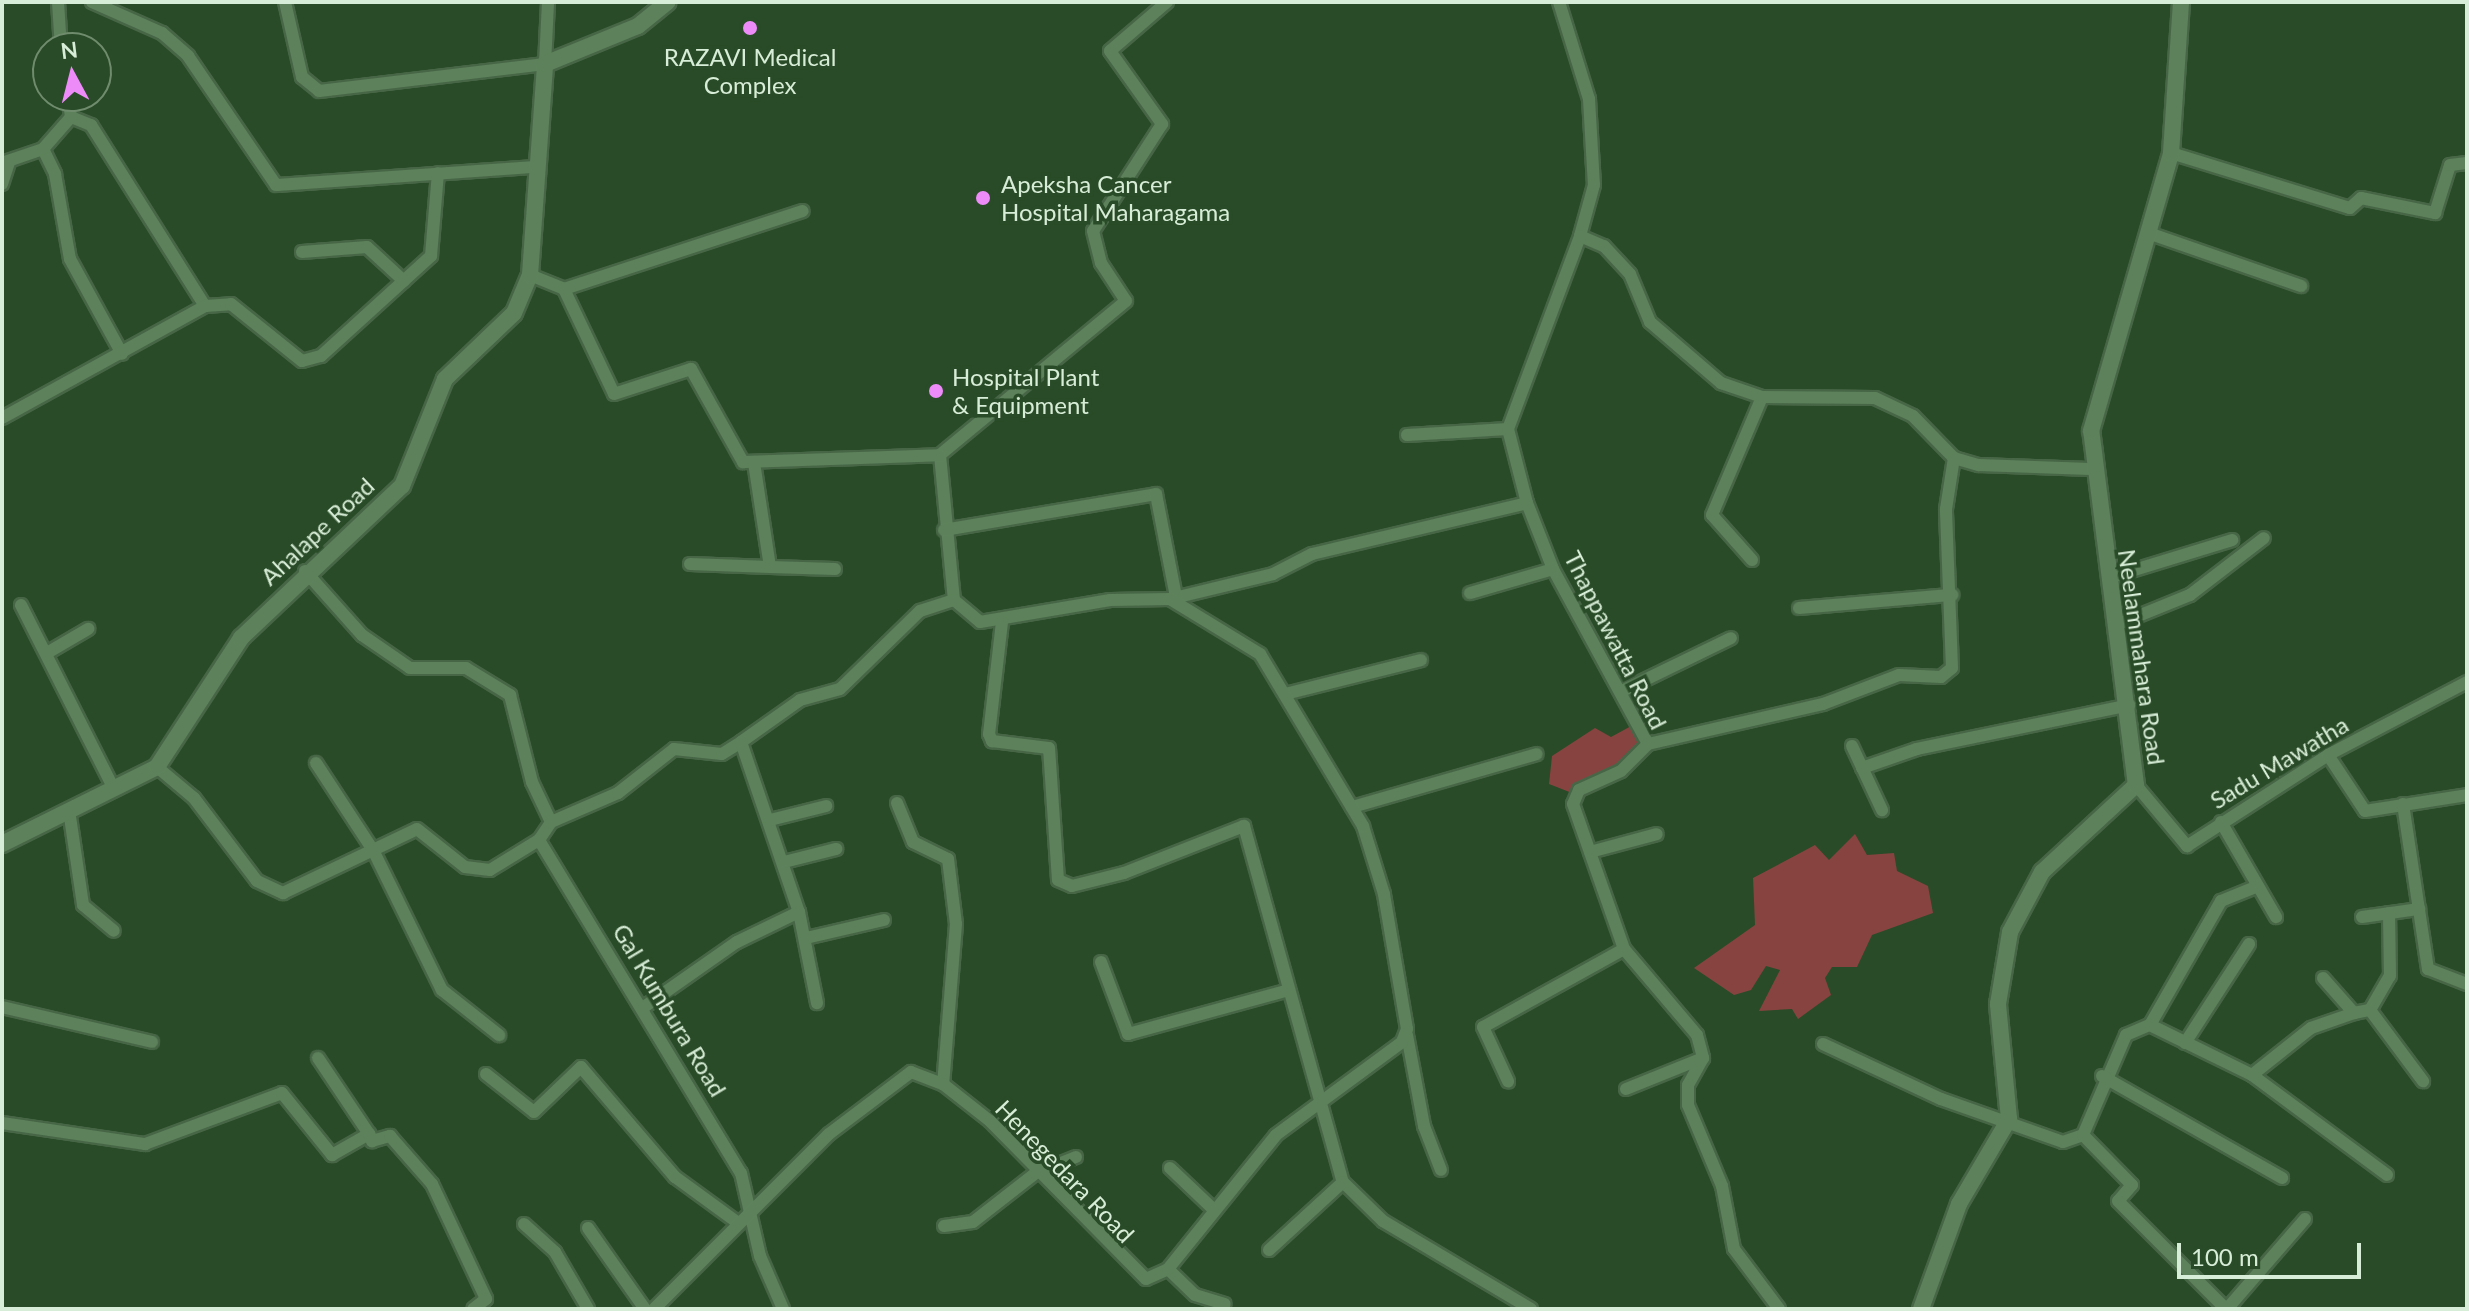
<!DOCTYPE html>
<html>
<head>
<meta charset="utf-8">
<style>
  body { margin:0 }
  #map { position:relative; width:2469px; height:1311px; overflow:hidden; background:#294b27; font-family:Lato,sans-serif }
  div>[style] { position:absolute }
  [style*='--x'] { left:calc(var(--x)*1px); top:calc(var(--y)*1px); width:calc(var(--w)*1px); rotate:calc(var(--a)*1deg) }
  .green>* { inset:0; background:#864340 }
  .roads { filter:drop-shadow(2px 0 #476646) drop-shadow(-2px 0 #476646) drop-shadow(0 2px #476646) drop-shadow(0 -2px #476646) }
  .minor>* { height:12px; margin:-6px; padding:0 6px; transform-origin:6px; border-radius:6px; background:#5d825b }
  .tertiary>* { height:16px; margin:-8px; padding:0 8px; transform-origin:8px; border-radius:8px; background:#5d825b }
  .dots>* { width:22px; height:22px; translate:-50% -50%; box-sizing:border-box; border:4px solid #294b27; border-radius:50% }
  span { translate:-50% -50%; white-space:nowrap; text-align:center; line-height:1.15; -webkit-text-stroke:7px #294b27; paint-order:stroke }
  .poi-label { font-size:24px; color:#d8edd7 }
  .left { translate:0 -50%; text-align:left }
  .street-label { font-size:24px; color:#d8edd7 }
  .frame { position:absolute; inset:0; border:4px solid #d8edd7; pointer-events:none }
  .north { position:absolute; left:32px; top:32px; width:80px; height:80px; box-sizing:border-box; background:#294b27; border:2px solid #6f8c6d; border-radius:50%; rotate:353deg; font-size:22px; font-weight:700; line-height:32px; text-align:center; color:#d8edd7 }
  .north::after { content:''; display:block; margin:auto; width:28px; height:36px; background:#ed8cf9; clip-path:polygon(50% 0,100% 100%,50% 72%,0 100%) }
  .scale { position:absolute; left:2177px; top:1243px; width:184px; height:36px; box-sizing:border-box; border:4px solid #d8edd7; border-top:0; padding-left:10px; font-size:24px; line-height:28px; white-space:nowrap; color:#d8edd7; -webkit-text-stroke:6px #294b27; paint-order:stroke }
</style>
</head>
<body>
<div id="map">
  <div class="green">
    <i style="clip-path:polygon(1633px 725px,1640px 743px,1616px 770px,1572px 793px,1549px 784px,1552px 756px,1595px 728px,1611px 737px)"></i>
    <i style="clip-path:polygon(1855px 834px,1867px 855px,1894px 853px,1897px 871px,1928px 886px,1933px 913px,1872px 935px,1857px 967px,1832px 967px,1825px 978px,1831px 995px,1798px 1019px,1792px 1009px,1759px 1011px,1780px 970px,1766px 966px,1751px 990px,1734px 995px,1694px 968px,1755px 925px,1753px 878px,1815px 845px,1829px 860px)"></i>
  </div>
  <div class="roads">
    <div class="minor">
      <i style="--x:58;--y:2;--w:46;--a:86.3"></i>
      <i style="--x:92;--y:2;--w:77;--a:23.9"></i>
      <i style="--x:162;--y:33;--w:35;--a:41"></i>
      <i style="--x:188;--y:56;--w:156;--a:55.7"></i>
      <i style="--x:276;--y:185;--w:261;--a:-4"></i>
      <i style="--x:285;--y:2;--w:77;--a:77.2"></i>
      <i style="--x:302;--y:77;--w:22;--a:39"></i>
      <i style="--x:319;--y:91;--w:228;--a:-6.8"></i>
      <i style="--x:545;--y:64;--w:62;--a:-87.2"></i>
      <i style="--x:1167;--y:2;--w:75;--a:139.3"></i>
      <i style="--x:1110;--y:51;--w:90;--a:54.5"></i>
      <i style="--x:1162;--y:124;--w:127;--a:122.8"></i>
      <i style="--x:1093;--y:231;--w:33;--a:76"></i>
      <i style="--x:1101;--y:263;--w:45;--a:56.7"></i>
      <i style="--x:1126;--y:301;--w:241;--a:140.4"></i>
      <i style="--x:940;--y:455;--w:146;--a:84.5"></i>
      <i style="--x:954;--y:600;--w:34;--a:40"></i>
      <i style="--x:980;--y:622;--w:132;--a:-9.6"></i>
      <i style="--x:1110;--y:600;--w:60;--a:-1"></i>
      <i style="--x:1170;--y:599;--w:106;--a:-13.6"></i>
      <i style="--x:1273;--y:574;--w:44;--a:-27.1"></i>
      <i style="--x:1312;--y:554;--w:221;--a:-13.3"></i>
      <i style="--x:1527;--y:503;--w:71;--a:68.5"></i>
      <i style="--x:1553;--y:569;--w:199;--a:61.5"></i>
      <i style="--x:1648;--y:744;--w:38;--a:135"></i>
      <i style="--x:1621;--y:771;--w:46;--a:155.7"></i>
      <i style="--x:1579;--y:790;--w:15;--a:113"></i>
      <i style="--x:1573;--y:804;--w:154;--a:70.6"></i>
      <i style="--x:1624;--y:949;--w:161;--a:151"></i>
      <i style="--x:1483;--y:1027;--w:60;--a:65.2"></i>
      <i style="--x:1559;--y:2;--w:102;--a:72.8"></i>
      <i style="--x:1589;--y:99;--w:86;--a:86.7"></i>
      <i style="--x:1594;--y:185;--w:53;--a:105.4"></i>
      <i style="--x:71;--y:117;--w:22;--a:22"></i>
      <i style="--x:91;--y:125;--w:214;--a:57.8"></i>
      <i style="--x:205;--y:306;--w:26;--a:-4"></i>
      <i style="--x:231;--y:304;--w:91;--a:38.8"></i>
      <i style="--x:302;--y:361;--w:20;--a:-15"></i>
      <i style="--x:321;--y:356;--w:149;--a:-42.3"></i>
      <i style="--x:431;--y:256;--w:83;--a:-85.2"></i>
      <i style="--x:43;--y:149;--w:28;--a:64"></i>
      <i style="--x:55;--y:174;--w:86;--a:80"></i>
      <i style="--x:70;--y:259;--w:108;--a:61.3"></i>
      <i style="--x:2171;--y:153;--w:187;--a:17.1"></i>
      <i style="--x:2350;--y:208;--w:15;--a:-42"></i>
      <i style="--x:2361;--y:198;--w:76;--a:11.5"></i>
      <i style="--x:2435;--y:213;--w:50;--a:-72.6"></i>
      <i style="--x:2450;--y:165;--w:17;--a:-7"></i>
      <i style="--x:2;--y:163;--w:43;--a:-18.9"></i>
      <i style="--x:43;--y:149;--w:43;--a:-48.8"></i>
      <i style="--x:71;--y:117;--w:21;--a:-98"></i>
      <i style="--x:2;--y:184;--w:23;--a:-72"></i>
      <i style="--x:2151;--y:234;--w:159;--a:19.1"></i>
      <i style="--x:302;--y:252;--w:65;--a:-4.4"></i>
      <i style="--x:367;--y:247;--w:50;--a:42.6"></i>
      <i style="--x:530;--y:275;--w:37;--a:22"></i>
      <i style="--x:564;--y:289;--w:116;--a:64.5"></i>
      <i style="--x:614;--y:394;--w:81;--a:-18"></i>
      <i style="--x:691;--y:369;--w:107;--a:60.8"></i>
      <i style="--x:743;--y:462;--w:197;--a:-2"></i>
      <i style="--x:564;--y:289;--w:251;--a:-18.1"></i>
      <i style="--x:2;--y:418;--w:232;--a:-28.9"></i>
      <i style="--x:1407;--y:435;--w:101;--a:-3.4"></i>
      <i style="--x:1527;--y:503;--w:76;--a:-104.4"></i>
      <i style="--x:1508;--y:429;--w:206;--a:-69.5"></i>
      <i style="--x:1580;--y:236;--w:26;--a:23"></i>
      <i style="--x:1604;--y:246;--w:38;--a:47"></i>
      <i style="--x:1630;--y:274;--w:52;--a:67.4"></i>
      <i style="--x:1650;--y:322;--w:94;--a:40.7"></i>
      <i style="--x:1721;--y:383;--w:43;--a:18.9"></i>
      <i style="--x:1762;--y:397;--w:113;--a:0.5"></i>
      <i style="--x:1875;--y:398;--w:42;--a:25.3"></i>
      <i style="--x:1913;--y:416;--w:59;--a:45.7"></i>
      <i style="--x:1954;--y:458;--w:26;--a:16"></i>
      <i style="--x:1979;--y:465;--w:111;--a:2.1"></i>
      <i style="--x:944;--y:530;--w:215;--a:-9.6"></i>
      <i style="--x:1156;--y:494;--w:105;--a:79"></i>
      <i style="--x:1752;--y:560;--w:60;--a:-131.6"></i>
      <i style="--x:1712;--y:515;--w:128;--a:-67"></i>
      <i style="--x:690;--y:564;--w:80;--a:2.1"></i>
      <i style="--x:770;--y:567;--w:106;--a:-98.7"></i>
      <i style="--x:770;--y:567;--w:65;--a:1.8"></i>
      <i style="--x:305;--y:571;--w:86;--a:48.3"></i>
      <i style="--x:362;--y:635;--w:58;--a:34.5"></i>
      <i style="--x:410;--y:668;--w:56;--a:0"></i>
      <i style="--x:466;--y:668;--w:52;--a:31.5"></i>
      <i style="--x:510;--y:695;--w:90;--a:75.8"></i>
      <i style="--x:532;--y:782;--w:44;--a:64.6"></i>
      <i style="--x:2108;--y:578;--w:130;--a:-17"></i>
      <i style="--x:1470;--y:593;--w:86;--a:-16.1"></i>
      <i style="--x:21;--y:605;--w:206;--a:63.2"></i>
      <i style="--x:1799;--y:608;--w:154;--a:-4.9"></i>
      <i style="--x:1002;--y:622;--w:113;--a:96.6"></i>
      <i style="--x:989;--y:734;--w:8;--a:67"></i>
      <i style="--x:992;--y:741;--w:57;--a:7"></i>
      <i style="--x:1049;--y:748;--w:132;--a:86.1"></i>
      <i style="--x:1058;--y:880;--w:15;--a:23"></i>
      <i style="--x:1072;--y:886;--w:54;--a:-14"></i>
      <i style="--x:1124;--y:873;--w:129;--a:-21.4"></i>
      <i style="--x:1244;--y:826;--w:370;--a:74.5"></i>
      <i style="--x:1343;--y:1182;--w:56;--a:44.3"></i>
      <i style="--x:1383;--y:1221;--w:172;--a:30.7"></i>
      <i style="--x:2116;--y:625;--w:80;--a:-22.1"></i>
      <i style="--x:2190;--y:595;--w:93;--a:-37.6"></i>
      <i style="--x:47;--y:653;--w:48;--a:-30.3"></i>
      <i style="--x:1622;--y:691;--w:121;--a:-25.9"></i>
      <i style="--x:1289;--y:693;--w:136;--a:-14"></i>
      <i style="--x:741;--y:742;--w:72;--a:-35.4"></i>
      <i style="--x:800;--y:700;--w:41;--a:-15.4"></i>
      <i style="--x:840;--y:689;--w:112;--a:-44.3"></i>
      <i style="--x:920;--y:611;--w:36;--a:-18"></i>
      <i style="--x:1648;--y:744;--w:180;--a:-12.9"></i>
      <i style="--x:1823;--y:704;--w:81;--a:-20.9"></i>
      <i style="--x:1899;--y:675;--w:42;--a:2.7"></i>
      <i style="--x:1941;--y:677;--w:14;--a:-39"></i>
      <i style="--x:1952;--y:668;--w:159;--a:-92.2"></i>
      <i style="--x:1946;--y:509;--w:52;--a:-81.1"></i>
      <i style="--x:1852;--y:746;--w:71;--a:64.9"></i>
      <i style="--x:2328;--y:755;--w:67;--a:56.5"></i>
      <i style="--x:2365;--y:811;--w:103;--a:-8.9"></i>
      <i style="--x:316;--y:763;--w:104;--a:56.8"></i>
      <i style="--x:373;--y:850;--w:156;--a:63.8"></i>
      <i style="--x:442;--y:990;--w:73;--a:38.3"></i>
      <i style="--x:157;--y:767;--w:48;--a:40"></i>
      <i style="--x:194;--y:798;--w:104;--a:52.8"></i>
      <i style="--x:257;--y:881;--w:29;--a:25"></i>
      <i style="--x:283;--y:893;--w:148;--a:-25.5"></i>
      <i style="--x:417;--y:829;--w:61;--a:38.4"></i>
      <i style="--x:465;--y:867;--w:25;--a:7"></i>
      <i style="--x:490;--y:870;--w:57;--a:-31.5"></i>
      <i style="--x:539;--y:840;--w:22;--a:-56"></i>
      <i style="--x:551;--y:822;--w:73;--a:-23.4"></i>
      <i style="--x:618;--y:793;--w:71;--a:-38.2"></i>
      <i style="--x:674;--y:749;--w:48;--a:5.9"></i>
      <i style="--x:722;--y:754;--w:22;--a:-32"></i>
      <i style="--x:741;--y:742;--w:180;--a:71.2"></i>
      <i style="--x:799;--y:912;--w:93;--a:78.8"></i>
      <i style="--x:1862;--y:768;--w:58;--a:-19.1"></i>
      <i style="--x:1917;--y:749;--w:217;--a:-11.7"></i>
      <i style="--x:2136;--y:785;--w:80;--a:50.1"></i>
      <i style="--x:2187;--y:846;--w:168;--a:-32.8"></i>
      <i style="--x:2328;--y:755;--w:157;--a:-27.7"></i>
      <i style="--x:897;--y:803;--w:42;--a:67.7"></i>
      <i style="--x:913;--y:842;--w:39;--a:26"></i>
      <i style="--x:948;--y:859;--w:65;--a:83"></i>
      <i style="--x:956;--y:924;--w:161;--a:94.6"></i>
      <i style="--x:2403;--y:804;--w:167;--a:81.4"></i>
      <i style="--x:2428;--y:969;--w:42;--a:21"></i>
      <i style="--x:1352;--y:807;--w:192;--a:-16"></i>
      <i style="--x:69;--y:810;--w:96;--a:81.6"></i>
      <i style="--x:83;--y:905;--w:40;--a:40"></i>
      <i style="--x:770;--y:820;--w:58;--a:-14"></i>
      <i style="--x:2221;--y:822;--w:110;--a:59.9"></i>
      <i style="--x:539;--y:840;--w:389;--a:58.8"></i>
      <i style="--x:741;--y:1173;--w:85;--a:77.1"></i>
      <i style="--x:760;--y:1256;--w:58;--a:66.5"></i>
      <i style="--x:1590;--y:852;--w:69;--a:-15"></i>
      <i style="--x:784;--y:862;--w:54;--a:-14"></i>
      <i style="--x:2362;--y:917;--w:58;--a:-8"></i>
      <i style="--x:806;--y:938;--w:80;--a:-13"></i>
      <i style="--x:1624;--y:949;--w:113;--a:49.7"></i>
      <i style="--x:1697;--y:1035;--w:24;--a:75"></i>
      <i style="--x:1703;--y:1058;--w:31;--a:119"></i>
      <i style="--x:1688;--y:1085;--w:20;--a:90"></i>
      <i style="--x:1688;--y:1105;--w:88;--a:67.2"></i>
      <i style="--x:1722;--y:1186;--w:64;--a:79.2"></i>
      <i style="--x:1734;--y:1249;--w:75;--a:53.1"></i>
      <i style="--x:1101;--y:962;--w:77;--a:69.4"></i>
      <i style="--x:1128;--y:1034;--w:167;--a:-15.3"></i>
      <i style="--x:2323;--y:978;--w:47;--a:48.5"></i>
      <i style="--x:2354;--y:1013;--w:16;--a:-11"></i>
      <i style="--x:2370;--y:1010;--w:89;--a:53.3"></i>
      <i style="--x:2;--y:1007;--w:154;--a:13.1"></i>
      <i style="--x:644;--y:1007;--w:113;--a:-35"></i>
      <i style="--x:737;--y:942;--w:69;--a:-25.8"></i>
      <i style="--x:2370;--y:1010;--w:39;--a:-60"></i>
      <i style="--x:2390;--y:976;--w:63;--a:-90.9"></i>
      <i style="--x:2150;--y:1025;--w:143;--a:-60.2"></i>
      <i style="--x:2221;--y:901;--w:37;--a:-22"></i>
      <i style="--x:1407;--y:1035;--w:93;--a:79.4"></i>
      <i style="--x:1424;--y:1126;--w:47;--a:68.9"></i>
      <i style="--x:2185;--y:1043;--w:118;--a:-57.1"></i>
      <i style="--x:1823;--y:1044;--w:130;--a:25"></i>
      <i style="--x:1941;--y:1099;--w:129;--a:19.4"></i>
      <i style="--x:2063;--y:1142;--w:21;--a:-19"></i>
      <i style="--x:2083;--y:1135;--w:109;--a:-66.7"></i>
      <i style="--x:2126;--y:1035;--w:26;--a:-23"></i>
      <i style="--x:2150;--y:1025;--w:114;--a:26.1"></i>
      <i style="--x:2252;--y:1075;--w:168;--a:36.5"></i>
      <i style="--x:318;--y:1058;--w:92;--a:56.1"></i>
      <i style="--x:486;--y:1074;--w:61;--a:38.4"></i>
      <i style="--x:534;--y:1112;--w:65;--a:-43.8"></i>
      <i style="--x:581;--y:1067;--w:145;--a:49.5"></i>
      <i style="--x:675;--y:1177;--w:77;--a:36"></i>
      <i style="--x:2252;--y:1075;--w:75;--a:-38.5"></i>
      <i style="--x:2311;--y:1028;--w:46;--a:-19.2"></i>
      <i style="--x:2102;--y:1076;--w:207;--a:29.5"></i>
      <i style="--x:1626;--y:1089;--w:83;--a:-21.9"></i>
      <i style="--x:2;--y:1123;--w:145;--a:8.4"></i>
      <i style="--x:145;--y:1144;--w:146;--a:-20.4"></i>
      <i style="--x:282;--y:1093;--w:80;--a:51.1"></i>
      <i style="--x:332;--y:1155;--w:43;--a:-29.6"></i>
      <i style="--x:369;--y:1134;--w:8;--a:67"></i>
      <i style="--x:372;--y:1141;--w:19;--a:-16"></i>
      <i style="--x:390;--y:1136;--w:64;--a:48.8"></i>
      <i style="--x:432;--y:1184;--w:127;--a:64.8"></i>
      <i style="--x:486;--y:1299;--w:16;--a:142"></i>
      <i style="--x:2083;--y:1135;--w:70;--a:45.6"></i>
      <i style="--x:2132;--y:1185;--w:21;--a:131"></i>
      <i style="--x:2118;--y:1201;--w:153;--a:45"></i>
      <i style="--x:1170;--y:1168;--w:59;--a:43.6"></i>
      <i style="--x:524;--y:1224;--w:42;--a:42.1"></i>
      <i style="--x:555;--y:1252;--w:66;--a:59.9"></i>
      <i style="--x:944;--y:1226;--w:29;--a:-8"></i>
      <i style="--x:973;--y:1222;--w:80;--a:-37.9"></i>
      <i style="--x:1036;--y:1173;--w:43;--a:-21.8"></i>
      <i style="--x:588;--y:1228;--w:99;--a:54.9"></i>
      <i style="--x:1269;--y:1250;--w:100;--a:-42.6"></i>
      <i style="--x:1168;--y:1269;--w:37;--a:44"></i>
      <i style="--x:1195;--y:1295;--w:31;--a:17"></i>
      <i style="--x:654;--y:1309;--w:247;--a:-45"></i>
      <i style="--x:829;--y:1134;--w:103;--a:-37.1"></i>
      <i style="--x:911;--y:1072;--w:34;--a:21"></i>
      <i style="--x:943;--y:1084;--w:60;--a:38.2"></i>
      <i style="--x:990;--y:1121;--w:222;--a:45.4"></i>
      <i style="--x:1146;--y:1279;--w:24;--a:-24"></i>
      <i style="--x:1168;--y:1269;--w:172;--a:-51.1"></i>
      <i style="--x:1276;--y:1135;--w:157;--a:-36.4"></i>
      <i style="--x:1402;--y:1042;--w:14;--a:-69"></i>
      <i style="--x:1407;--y:1029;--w:137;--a:-99.7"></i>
      <i style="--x:1384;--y:894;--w:71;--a:-107.2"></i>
      <i style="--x:1363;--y:826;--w:200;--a:-120.9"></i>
      <i style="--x:1260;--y:654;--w:105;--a:-148.6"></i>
      <i style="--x:2227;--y:1309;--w:119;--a:-49.1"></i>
    </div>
    <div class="tertiary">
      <i style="--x:2;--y:844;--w:173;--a:-26.4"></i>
      <i style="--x:157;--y:767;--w:154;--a:-56.9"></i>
      <i style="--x:241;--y:638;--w:221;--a:-43.4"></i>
      <i style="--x:402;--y:486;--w:115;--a:-68.1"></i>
      <i style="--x:445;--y:379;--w:95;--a:-43.7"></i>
      <i style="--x:514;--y:313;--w:41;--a:-67.2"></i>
      <i style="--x:530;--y:275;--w:212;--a:-85.9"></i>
      <i style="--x:545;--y:64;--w:100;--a:-22.2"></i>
      <i style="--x:638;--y:26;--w:38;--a:-39"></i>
      <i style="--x:1921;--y:1309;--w:112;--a:-70.1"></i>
      <i style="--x:1959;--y:1204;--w:99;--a:-59.5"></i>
      <i style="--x:2009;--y:1119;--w:116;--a:-95.5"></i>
      <i style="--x:1998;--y:1004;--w:73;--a:-80.5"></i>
      <i style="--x:2010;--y:932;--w:68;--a:-61.9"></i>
      <i style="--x:2042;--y:872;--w:128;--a:-42.8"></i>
      <i style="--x:2136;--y:785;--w:357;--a:-97.2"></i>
      <i style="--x:2091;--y:431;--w:289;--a:-73.9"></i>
      <i style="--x:2171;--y:153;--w:151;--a:-86.2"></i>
    </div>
  </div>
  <div class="dots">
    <i style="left:750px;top:28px;background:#ed8cf9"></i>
    <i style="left:983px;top:198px;background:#ed8cf9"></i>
    <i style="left:936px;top:391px;background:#ed8cf9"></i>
  </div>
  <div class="poi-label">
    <span style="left:750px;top:71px">RAZAVI Medical<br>Complex</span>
    <span class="left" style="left:1001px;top:198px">Apeksha Cancer<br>Hospital Maharagama</span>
    <span class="left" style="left:952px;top:391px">Hospital Plant<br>&amp; Equipment</span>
  </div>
  <div class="street-label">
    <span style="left:317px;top:531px;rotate:-43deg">Ahalape Road</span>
    <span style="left:1616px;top:640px;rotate:63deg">Thappawatta Road</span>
    <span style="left:2142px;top:657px;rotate:82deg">Neelammahara Road</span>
    <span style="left:2279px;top:762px;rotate:-31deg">Sadu Mawatha</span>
    <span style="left:670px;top:1010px;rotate:59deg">Gal Kumbura Road</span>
    <span style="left:1065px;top:1171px;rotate:46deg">Henegedara Road</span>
  </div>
  <div class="frame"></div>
  <div class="north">N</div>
  <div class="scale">100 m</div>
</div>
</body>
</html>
